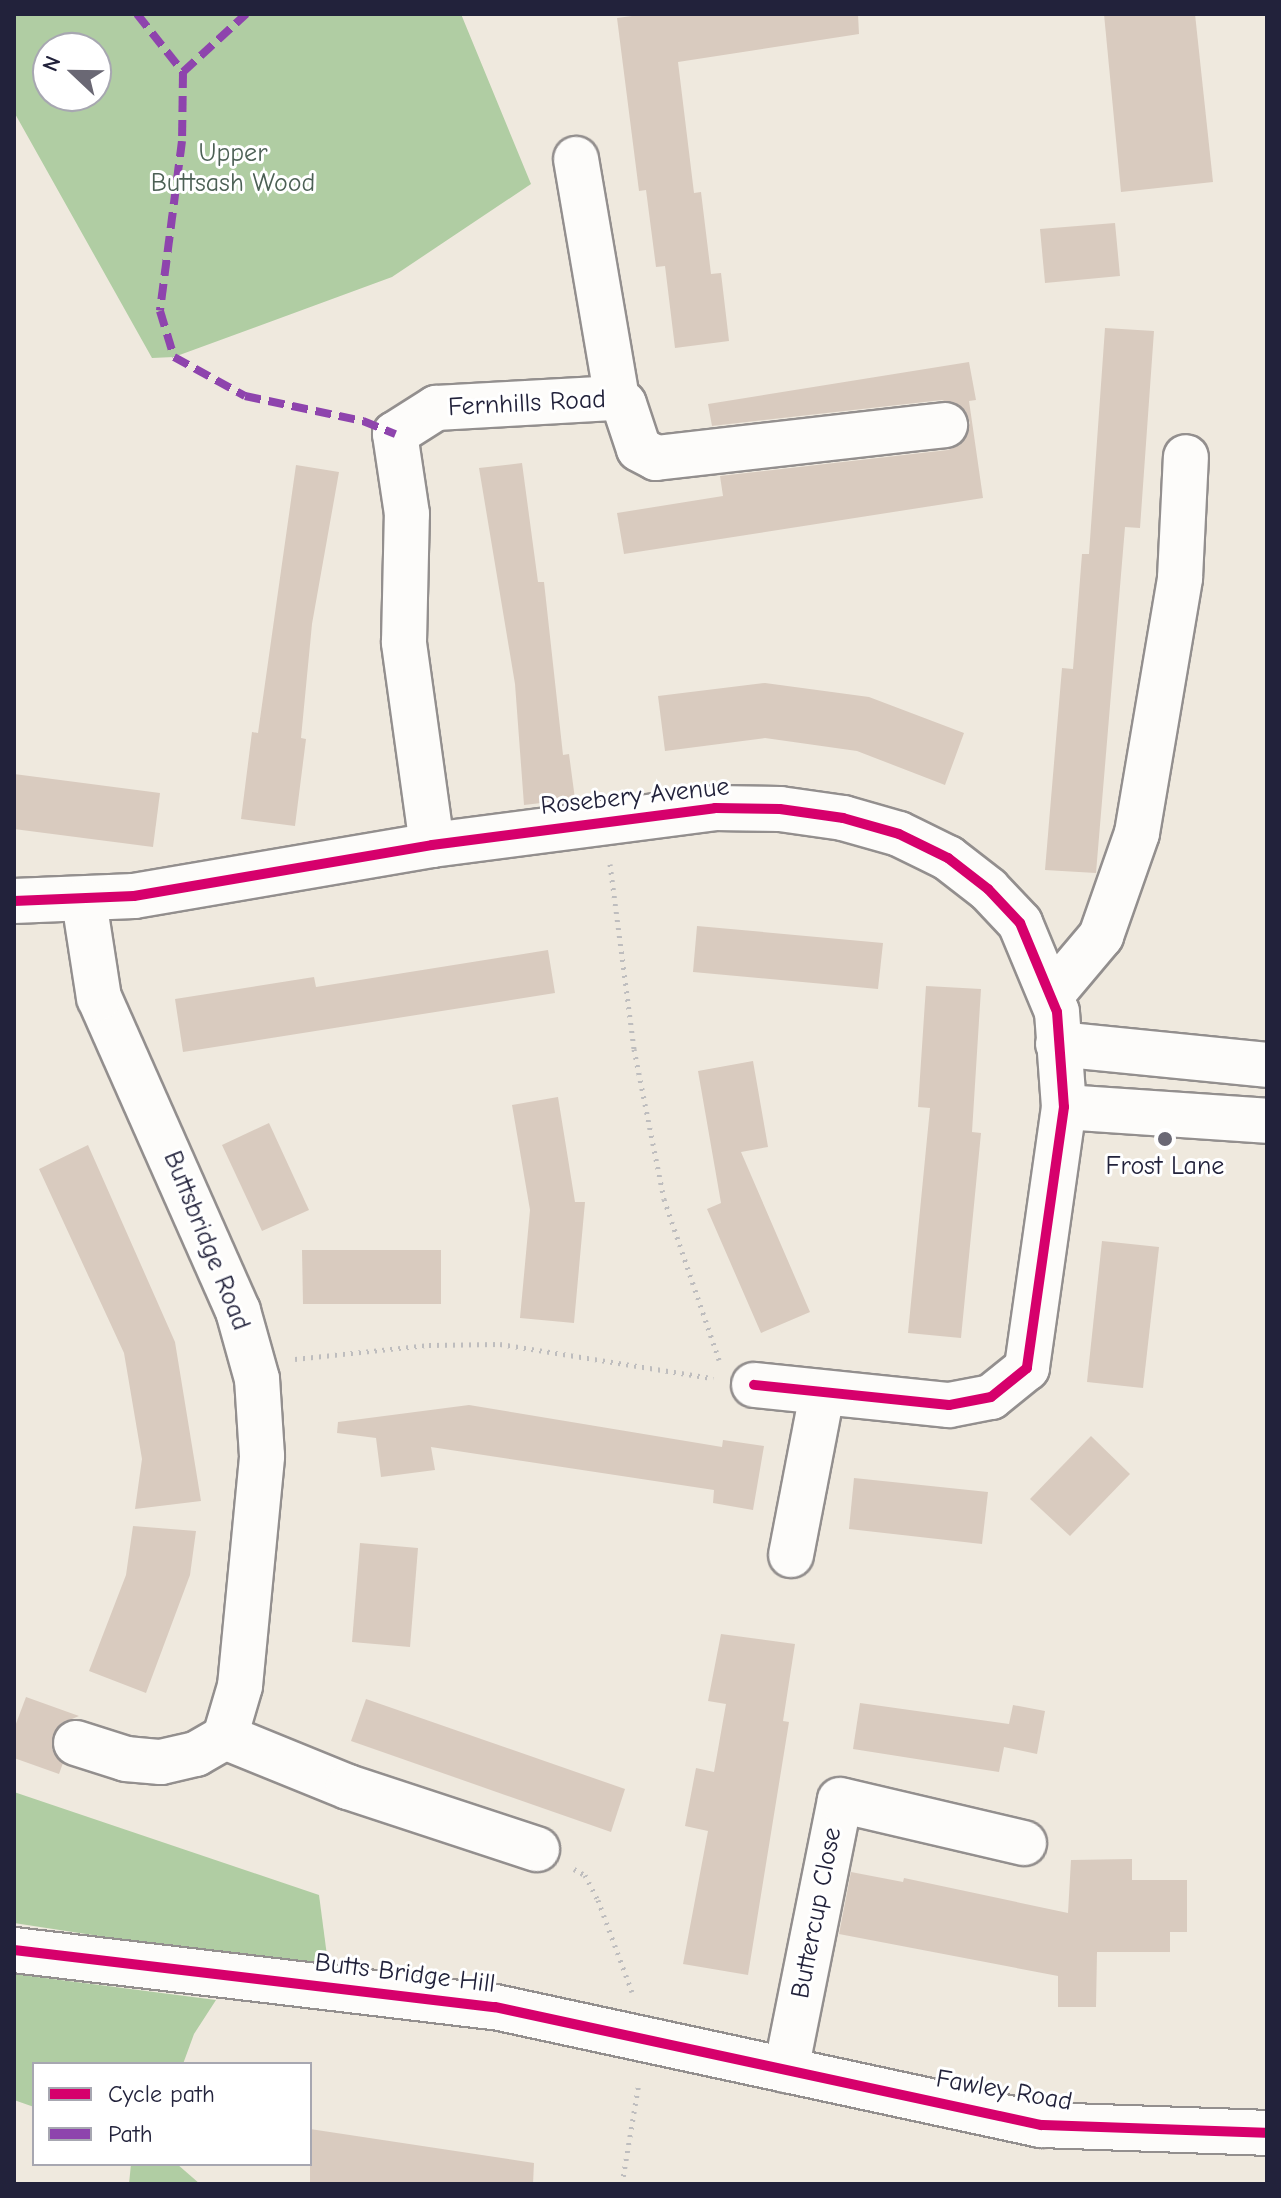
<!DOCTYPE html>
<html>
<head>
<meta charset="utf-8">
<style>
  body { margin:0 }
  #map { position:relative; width:1281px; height:2198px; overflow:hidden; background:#efe9de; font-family:"Comic Neue",sans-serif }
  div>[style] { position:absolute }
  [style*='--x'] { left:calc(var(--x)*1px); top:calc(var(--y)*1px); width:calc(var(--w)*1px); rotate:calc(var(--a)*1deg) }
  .forest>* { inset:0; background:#b0cda3 }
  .building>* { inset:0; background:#d9cbbf }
  .path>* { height:5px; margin-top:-2.5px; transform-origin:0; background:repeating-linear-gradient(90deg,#bebdbe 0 2px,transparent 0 8px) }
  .roads { filter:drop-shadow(2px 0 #938f8e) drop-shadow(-2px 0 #938f8e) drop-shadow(0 2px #938f8e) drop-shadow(0 -2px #938f8e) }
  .minor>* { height:44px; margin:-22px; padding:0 22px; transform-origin:22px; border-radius:22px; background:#fdfcfa }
  .quiet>* { height:8px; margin-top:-4px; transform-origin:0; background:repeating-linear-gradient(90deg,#8e44ad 0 16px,transparent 0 24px) }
  .cycleway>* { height:10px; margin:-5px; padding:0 5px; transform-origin:5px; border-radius:5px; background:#d6006c }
  .dots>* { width:22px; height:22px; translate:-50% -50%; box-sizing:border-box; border:4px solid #fff; border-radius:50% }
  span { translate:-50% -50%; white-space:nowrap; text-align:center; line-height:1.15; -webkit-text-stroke:6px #fff; paint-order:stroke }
  .park-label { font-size:26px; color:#4c6055 }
  .street-label { font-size:26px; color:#22223b }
  .poi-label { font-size:26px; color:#22223b }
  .frame { position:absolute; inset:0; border:16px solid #22223b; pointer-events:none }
  .legend { position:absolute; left:32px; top:2062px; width:280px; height:104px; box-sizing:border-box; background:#fff; border:2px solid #a7a7b1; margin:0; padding:10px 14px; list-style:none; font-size:24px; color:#22223b }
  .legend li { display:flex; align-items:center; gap:16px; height:40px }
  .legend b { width:40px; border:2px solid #a7a7b1 }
  .north { position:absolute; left:32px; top:32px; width:80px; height:80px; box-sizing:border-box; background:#fff; border:2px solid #a7a7b1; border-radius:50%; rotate:292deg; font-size:22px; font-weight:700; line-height:32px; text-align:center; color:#22223b }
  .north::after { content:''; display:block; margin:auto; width:28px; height:36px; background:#6a6874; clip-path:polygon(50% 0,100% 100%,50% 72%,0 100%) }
</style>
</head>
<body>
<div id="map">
  <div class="forest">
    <i style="clip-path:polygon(evenodd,14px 14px,461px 14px,531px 184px,392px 277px,174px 357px,152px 358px,14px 112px,14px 14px,48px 48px,96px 48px,96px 96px,48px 96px,48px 48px)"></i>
    <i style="clip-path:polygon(14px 1792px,319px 1895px,329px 1971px,14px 1923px)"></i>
    <i style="clip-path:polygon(14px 1974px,216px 2000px,194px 2034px,183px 2064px,34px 2064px,34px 2107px,14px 2100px)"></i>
    <i style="clip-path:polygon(131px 2164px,177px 2164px,200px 2184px,129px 2184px)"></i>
  </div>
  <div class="building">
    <i style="clip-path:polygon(647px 14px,858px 14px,859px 34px,678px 62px,694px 193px,701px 192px,711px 274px,721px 273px,729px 341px,675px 348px,665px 266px,656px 267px,646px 190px,639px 191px,617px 18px)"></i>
    <i style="clip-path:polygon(1104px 14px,1195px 14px,1213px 182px,1121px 192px)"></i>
    <i style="clip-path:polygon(1115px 223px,1120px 276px,1045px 283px,1040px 229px)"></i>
    <i style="clip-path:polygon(1105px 328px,1154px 331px,1140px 528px,1125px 527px,1096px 873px,1045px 870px,1062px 668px,1073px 669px,1082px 554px,1089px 554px)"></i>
    <i style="clip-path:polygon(969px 362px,976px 400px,969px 401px,983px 498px,624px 554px,617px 513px,723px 496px,720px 476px,948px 450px,960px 445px,970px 423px,965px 410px,942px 400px,712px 426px,708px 404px)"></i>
    <i style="clip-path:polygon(522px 463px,538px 582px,544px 582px,563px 755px,569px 754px,575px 799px,524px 805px,515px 684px,479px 468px)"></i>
    <i style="clip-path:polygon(296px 465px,339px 472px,312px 624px,301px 738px,306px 739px,295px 826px,241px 819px,252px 732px,258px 733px)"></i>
    <i style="clip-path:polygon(765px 683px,869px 697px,964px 733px,945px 785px,857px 751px,765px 738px,665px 751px,658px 696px)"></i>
    <i style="clip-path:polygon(14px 774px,160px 793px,153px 847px,14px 829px)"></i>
    <i style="clip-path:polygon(697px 926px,883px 943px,878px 989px,693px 972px)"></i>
    <i style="clip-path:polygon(548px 950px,555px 993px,183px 1052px,175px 999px,314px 977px,316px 987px)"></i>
    <i style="clip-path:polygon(926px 986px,981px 989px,972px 1132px,981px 1133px,961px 1338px,908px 1333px,930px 1108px,918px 1107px)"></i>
    <i style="clip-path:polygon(753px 1061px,768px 1147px,741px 1152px,810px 1312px,761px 1333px,707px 1209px,721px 1203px,698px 1071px)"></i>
    <i style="clip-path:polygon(558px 1097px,575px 1202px,585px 1202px,574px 1323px,520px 1318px,530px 1210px,512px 1105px)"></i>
    <i style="clip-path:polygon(269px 1123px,309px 1210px,262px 1231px,222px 1145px)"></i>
    <i style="clip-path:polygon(88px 1145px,175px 1342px,201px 1501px,135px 1509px,142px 1459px,124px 1353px,39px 1169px)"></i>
    <i style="clip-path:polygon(1102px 1241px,1159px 1247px,1143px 1388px,1087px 1382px)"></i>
    <i style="clip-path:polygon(302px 1250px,441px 1250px,441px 1304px,303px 1304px)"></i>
    <i style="clip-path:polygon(469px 1405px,722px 1447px,723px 1440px,764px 1446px,753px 1510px,713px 1503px,714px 1490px,431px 1447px,435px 1470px,381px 1477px,376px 1438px,337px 1433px,338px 1422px)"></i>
    <i style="clip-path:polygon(1091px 1436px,1130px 1474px,1070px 1536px,1030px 1499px)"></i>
    <i style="clip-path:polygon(854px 1478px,988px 1492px,982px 1544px,849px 1529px)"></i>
    <i style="clip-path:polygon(133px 1526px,196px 1531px,190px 1575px,146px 1693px,89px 1671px,126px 1575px)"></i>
    <i style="clip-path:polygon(360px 1543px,418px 1548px,410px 1647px,352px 1642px)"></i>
    <i style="clip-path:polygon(721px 1634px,795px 1644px,783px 1721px,789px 1722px,748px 1975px,683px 1964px,708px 1831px,685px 1826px,696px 1768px,714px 1772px,726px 1704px,708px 1701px)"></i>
    <i style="clip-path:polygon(26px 1697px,79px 1716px,60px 1724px,53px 1735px,52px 1749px,63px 1763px,59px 1774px,14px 1758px,14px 1729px)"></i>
    <i style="clip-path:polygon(366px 1699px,625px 1789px,611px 1832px,351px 1741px)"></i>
    <i style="clip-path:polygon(860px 1703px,1009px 1724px,1013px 1705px,1045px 1711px,1037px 1754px,1004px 1747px,999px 1772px,853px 1749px)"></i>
    <i style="clip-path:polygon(1132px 1859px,1132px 1880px,1187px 1880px,1187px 1932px,1170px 1932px,1170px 1952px,1097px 1952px,1096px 2007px,1058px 2007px,1058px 1976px,839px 1934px,851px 1872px,903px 1882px,904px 1878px,1068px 1913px,1071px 1860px)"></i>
    <i style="clip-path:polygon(310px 2129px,534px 2163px,533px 2184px,310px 2184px)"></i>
  </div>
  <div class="path">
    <i style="--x:610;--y:864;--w:187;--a:82.6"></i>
    <i style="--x:634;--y:1049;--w:153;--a:78.7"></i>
    <i style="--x:664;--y:1199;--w:170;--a:71.1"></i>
    <i style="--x:295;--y:1359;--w:135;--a:-6"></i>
    <i style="--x:429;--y:1345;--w:71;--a:-0.8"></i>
    <i style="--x:500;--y:1344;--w:216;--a:9.1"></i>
    <i style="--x:574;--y:1869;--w:13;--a:29"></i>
    <i style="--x:585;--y:1875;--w:28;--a:63"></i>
    <i style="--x:598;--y:1900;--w:98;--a:69.7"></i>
    <i style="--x:622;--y:2184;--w:103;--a:-80.5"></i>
  </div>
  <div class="roads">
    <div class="minor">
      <i style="--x:576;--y:159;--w:242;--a:80.3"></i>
      <i style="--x:432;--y:845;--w:205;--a:-97.9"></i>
      <i style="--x:404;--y:642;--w:128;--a:-88.7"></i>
      <i style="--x:407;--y:514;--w:81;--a:-98.5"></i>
      <i style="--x:395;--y:434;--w:49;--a:-32.4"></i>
      <i style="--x:436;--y:408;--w:181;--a:-3.2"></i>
      <i style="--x:617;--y:398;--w:9;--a:41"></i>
      <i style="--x:624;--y:404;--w:47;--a:71.6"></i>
      <i style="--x:639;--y:449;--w:19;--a:28"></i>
      <i style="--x:656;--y:458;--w:291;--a:-6.5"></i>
      <i style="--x:14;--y:901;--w:120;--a:-2.4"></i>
      <i style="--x:134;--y:896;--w:302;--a:-9.7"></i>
      <i style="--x:432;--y:845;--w:285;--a:-7.4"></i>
      <i style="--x:715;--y:808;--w:65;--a:0.9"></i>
      <i style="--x:780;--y:809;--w:64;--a:8.1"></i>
      <i style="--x:843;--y:818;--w:58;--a:15.9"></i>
      <i style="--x:899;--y:834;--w:55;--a:26.1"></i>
      <i style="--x:948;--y:858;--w:51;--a:37.8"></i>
      <i style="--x:988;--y:889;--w:47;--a:46.7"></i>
      <i style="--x:1020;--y:923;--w:96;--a:67.4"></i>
      <i style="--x:1057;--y:1012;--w:95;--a:85.8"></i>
      <i style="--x:1064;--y:1107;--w:264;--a:98.1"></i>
      <i style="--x:1027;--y:1368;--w:46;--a:141.1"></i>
      <i style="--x:991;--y:1397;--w:43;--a:169.2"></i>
      <i style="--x:949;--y:1405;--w:196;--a:-174.1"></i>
      <i style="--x:1053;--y:993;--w:75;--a:-49.9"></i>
      <i style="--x:1101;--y:936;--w:109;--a:-70.7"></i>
      <i style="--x:1137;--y:833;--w:259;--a:-80.4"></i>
      <i style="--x:1180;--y:578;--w:121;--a:-87.2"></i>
      <i style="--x:1058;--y:1044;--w:210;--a:5.7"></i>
      <i style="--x:1064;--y:1107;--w:203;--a:3.9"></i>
      <i style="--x:791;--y:1555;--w:164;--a:-79.1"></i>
      <i style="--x:225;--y:1737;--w:133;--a:22.1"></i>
      <i style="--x:348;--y:1787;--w:199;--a:18.2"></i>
      <i style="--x:76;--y:1743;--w:52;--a:17.7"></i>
      <i style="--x:126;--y:1759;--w:35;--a:5"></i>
      <i style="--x:161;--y:1762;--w:36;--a:-13"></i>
      <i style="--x:196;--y:1754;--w:34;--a:-30"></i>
      <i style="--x:225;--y:1737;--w:53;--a:-73.6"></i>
      <i style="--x:240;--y:1686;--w:231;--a:-84.5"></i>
      <i style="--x:262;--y:1456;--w:77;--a:-93.7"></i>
      <i style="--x:257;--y:1379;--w:71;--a:-105.6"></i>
      <i style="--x:238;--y:1311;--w:342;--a:-113.9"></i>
      <i style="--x:99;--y:998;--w:98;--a:-98.8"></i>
      <i style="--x:14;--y:1950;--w:484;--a:6.8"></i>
      <i style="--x:495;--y:2007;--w:559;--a:12.2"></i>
      <i style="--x:1041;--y:2125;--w:226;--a:2"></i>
      <i style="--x:786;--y:2070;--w:275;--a:-78.7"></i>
      <i style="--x:840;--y:1800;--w:189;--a:13.2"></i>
    </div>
  </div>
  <div class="quiet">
    <i style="--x:137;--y:14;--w:74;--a:51.6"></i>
    <i style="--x:183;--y:72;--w:69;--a:90.8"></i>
    <i style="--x:182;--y:141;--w:171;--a:97.4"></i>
    <i style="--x:160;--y:311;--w:48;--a:73.1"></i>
    <i style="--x:174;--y:357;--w:81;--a:28.8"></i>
    <i style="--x:245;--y:396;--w:121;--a:12"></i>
    <i style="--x:363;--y:421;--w:35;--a:22"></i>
    <i style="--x:183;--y:72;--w:86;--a:-42.6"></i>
  </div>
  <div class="cycleway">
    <i style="--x:14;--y:901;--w:120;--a:-2.4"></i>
    <i style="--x:134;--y:896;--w:302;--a:-9.7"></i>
    <i style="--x:432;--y:845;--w:285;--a:-7.4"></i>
    <i style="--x:715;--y:808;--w:65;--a:0.9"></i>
    <i style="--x:780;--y:809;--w:64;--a:8.1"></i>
    <i style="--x:843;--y:818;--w:58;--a:15.9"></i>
    <i style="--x:899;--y:834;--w:55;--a:26.1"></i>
    <i style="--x:948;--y:858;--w:51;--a:37.8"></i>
    <i style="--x:988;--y:889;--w:47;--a:46.7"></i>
    <i style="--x:1020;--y:923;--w:96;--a:67.4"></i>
    <i style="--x:1057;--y:1012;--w:95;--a:85.8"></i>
    <i style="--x:1064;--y:1107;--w:264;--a:98.1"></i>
    <i style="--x:1027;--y:1368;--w:46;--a:141.1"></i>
    <i style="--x:991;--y:1397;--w:43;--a:169.2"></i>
    <i style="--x:949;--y:1405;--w:196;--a:-174.1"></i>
    <i style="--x:14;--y:1950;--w:484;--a:6.8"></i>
    <i style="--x:495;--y:2007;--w:559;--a:12.2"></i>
    <i style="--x:1041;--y:2125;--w:226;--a:2"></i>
  </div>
  <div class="dots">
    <i style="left:1165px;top:1139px;background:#6a6874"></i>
  </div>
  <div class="park-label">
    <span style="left:233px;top:169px">Upper<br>Buttsash Wood</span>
  </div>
  <div class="street-label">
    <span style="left:527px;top:404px;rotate:-3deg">Fernhills Road</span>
    <span style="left:635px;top:797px;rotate:-6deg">Rosebery Avenue</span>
    <span style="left:206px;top:1241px;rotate:68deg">Buttsbridge Road</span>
    <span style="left:817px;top:1913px;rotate:-79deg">Buttercup Close</span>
    <span style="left:405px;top:1974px;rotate:7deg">Butts Bridge Hill</span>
    <span style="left:1004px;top:2091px;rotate:10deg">Fawley Road</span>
  </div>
  <div class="poi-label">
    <span style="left:1165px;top:1167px">Frost Lane</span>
  </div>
  <div class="frame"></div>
  <ul class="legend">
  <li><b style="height:10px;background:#d6006c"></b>Cycle path</li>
  <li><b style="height:10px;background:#8e44ad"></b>Path</li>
  </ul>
  <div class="north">N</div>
</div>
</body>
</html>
